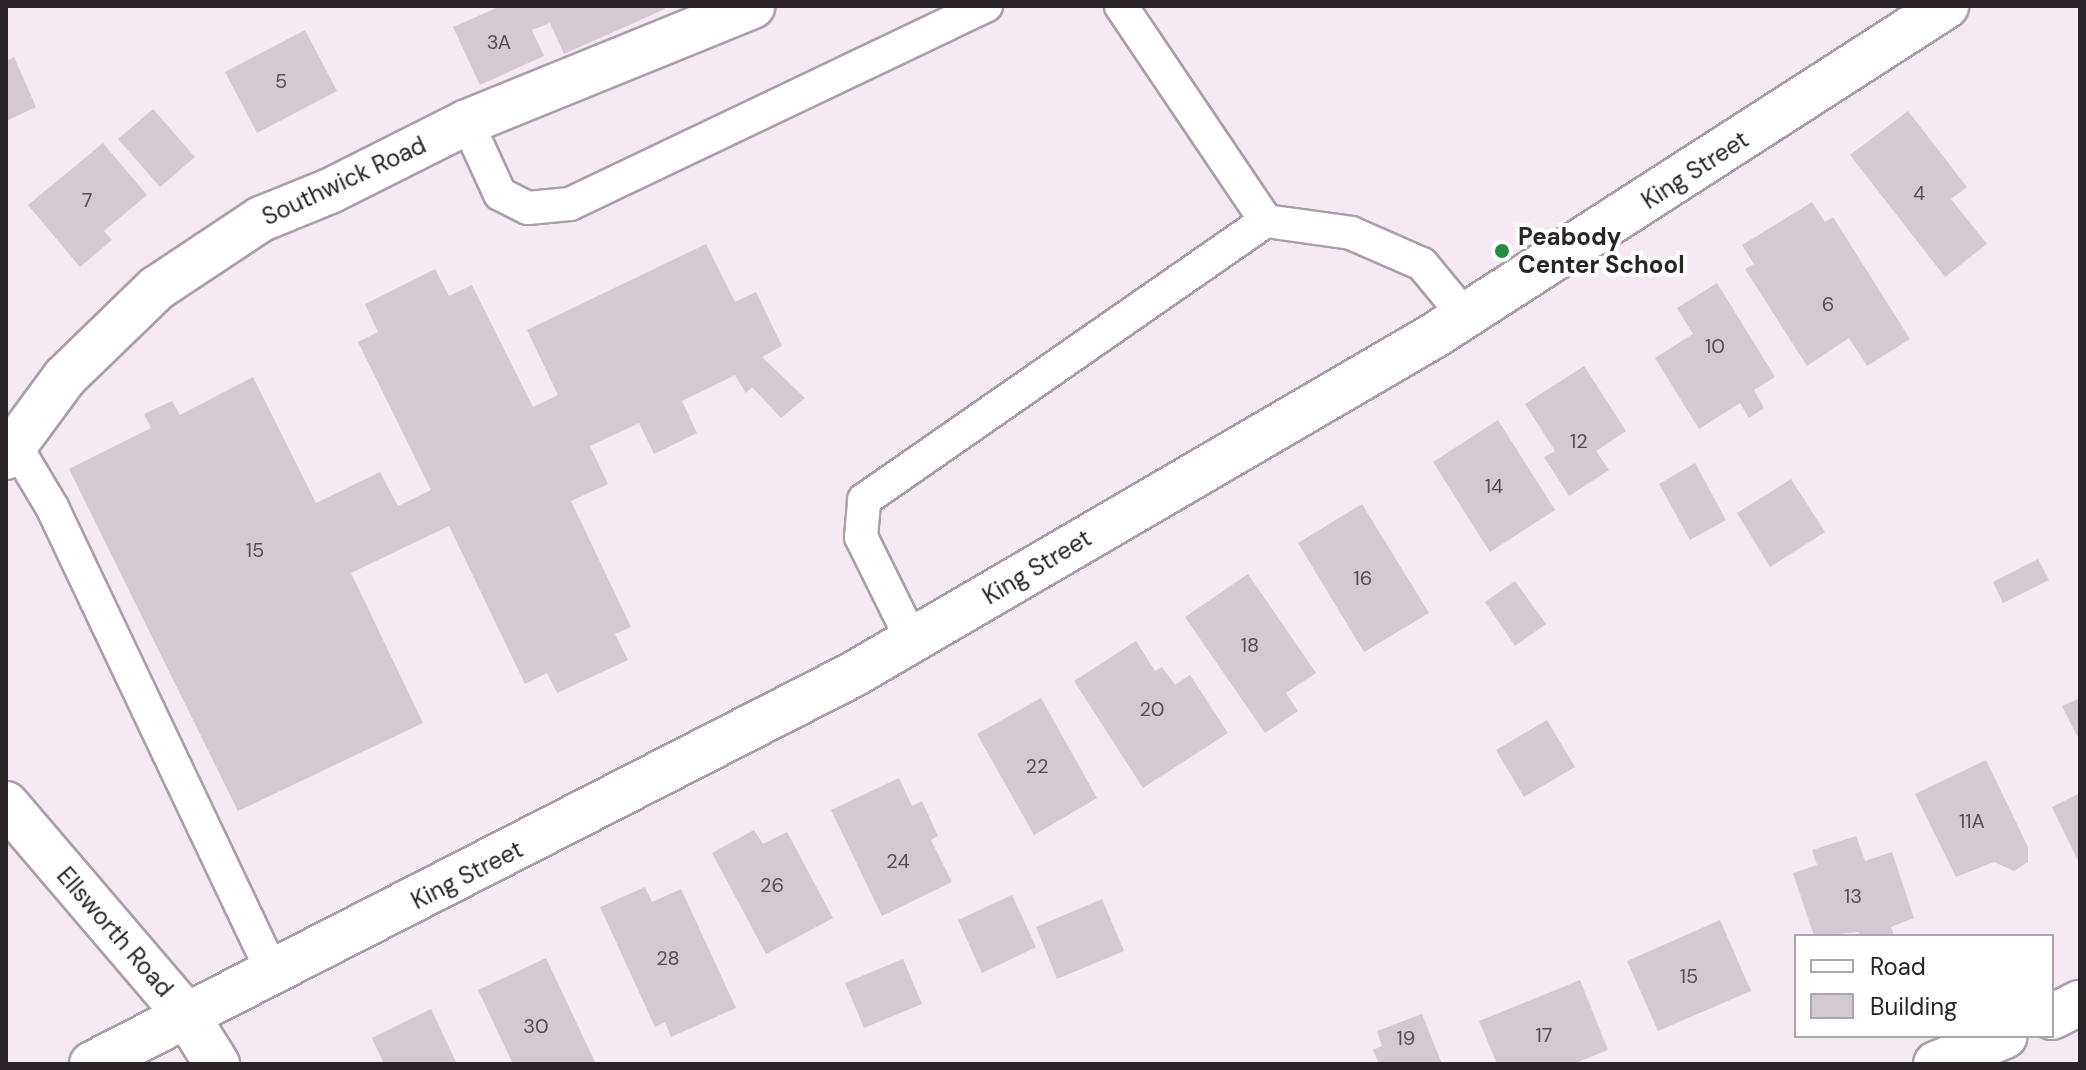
<!DOCTYPE html>
<html>
<head>
<meta charset="utf-8">
<style>
  body { margin:0 }
  #map { position:relative; width:2086px; height:1070px; overflow:hidden; background:#f5e9f4; font-family:"DM Sans",sans-serif }
  div>[style] { position:absolute }
  [style*='--x'] { left:calc(var(--x)*1px); top:calc(var(--y)*1px); width:calc(var(--w)*1px); rotate:calc(var(--a)*1deg) }
  .building>* { inset:0; background:#d4c8d3 }
  .roads { filter:drop-shadow(2px 0 #aa9fa9) drop-shadow(-2px 0 #aa9fa9) drop-shadow(0 2px #aa9fa9) drop-shadow(0 -2px #aa9fa9) }
  .service>* { height:32px; margin:-16px; padding:0 16px; transform-origin:16px; border-radius:16px; background:#fff }
  .minor>* { height:44px; margin:-22px; padding:0 22px; transform-origin:22px; border-radius:22px; background:#fff }
  .dots>* { width:22px; height:22px; translate:-50% -50%; box-sizing:border-box; border:4px solid #fff; border-radius:50% }
  span { translate:-50% -50%; white-space:nowrap; text-align:center; line-height:1.15; -webkit-text-stroke:8px #fff; paint-order:stroke }
  .number-label { font-size:20px; color:#534d53 }
  .number-label span { -webkit-text-stroke-width:0 }
  .street-label { font-size:24px; color:#282428 }
  .poi-label { font-size:24px; color:#282428; font-weight:700 }
  .left { translate:0 -50%; text-align:left }
  .frame { position:absolute; inset:0; border:8px solid #282428; pointer-events:none }
  .legend { position:absolute; left:1794px; top:934px; width:260px; height:104px; box-sizing:border-box; background:#fff; border:2px solid #a9a7a9; margin:0; padding:10px 14px; list-style:none; font-size:24px; color:#282428 }
  .legend li { display:flex; align-items:center; gap:16px; height:40px }
  .legend b { width:40px; border:2px solid #a9a7a9 }
</style>
</head>
<body>
<div id="map">
  <div class="building">
    <i style="clip-path:polygon(501px 6px,663px 6px,665px 9px,564px 54px,550px 23px,532px 30px,544px 56px,480px 85px,453px 27px)"></i>
    <i style="clip-path:polygon(305px 30px,337px 91px,257px 133px,225px 72px)"></i>
    <i style="clip-path:polygon(14px 57px,36px 107px,6px 121px,6px 61px)"></i>
    <i style="clip-path:polygon(153px 109px,195px 157px,160px 187px,118px 139px)"></i>
    <i style="clip-path:polygon(1908px 111px,1967px 187px,1951px 199px,1987px 244px,1945px 277px,1850px 155px)"></i>
    <i style="clip-path:polygon(103px 143px,147px 195px,104px 231px,112px 240px,80px 267px,28px 205px)"></i>
    <i style="clip-path:polygon(1812px 202px,1825px 222px,1833px 217px,1910px 339px,1867px 366px,1849px 338px,1807px 366px,1745px 269px,1754px 264px,1742px 245px)"></i>
    <i style="clip-path:polygon(706px 244px,735px 302px,756px 292px,782px 346px,762px 357px,805px 398px,781px 418px,752px 387px,746px 393px,735px 375px,682px 401px,697px 433px,654px 454px,639px 423px,590px 446px,608px 484px,571px 501px,631px 627px,615px 634px,628px 660px,557px 693px,547px 673px,525px 684px,449px 526px,351px 573px,423px 723px,238px 811px,69px 469px,151px 428px,144px 414px,172px 401px,180px 415px,253px 377px,316px 503px,380px 472px,398px 506px,431px 490px,358px 342px,378px 332px,365px 304px,435px 269px,449px 296px,472px 285px,533px 407px,558px 395px,527px 330px)"></i>
    <i style="clip-path:polygon(1717px 283px,1775px 377px,1754px 390px,1764px 408px,1749px 418px,1740px 403px,1699px 429px,1655px 358px,1693px 334px,1677px 308px)"></i>
    <i style="clip-path:polygon(1584px 366px,1626px 431px,1596px 451px,1609px 470px,1569px 496px,1544px 457px,1555px 451px,1525px 404px)"></i>
    <i style="clip-path:polygon(1498px 420px,1555px 510px,1490px 552px,1433px 462px)"></i>
    <i style="clip-path:polygon(1695px 463px,1726px 520px,1690px 540px,1659px 484px)"></i>
    <i style="clip-path:polygon(1791px 479px,1825px 532px,1770px 567px,1737px 513px)"></i>
    <i style="clip-path:polygon(1362px 504px,1429px 613px,1364px 652px,1298px 543px)"></i>
    <i style="clip-path:polygon(2038px 559px,2049px 580px,2003px 603px,1993px 582px)"></i>
    <i style="clip-path:polygon(1248px 574px,1316px 673px,1286px 693px,1298px 711px,1265px 733px,1185px 617px)"></i>
    <i style="clip-path:polygon(1515px 581px,1546px 624px,1515px 646px,1485px 602px)"></i>
    <i style="clip-path:polygon(1136px 641px,1155px 671px,1162px 667px,1175px 685px,1190px 675px,1228px 733px,1143px 788px,1074px 681px)"></i>
    <i style="clip-path:polygon(1041px 698px,1097px 798px,1034px 835px,977px 734px)"></i>
    <i style="clip-path:polygon(2080px 698px,2080px 734px,2077px 736px,2062px 706px)"></i>
    <i style="clip-path:polygon(1547px 720px,1575px 767px,1524px 797px,1496px 750px)"></i>
    <i style="clip-path:polygon(1986px 760px,2028px 847px,2028px 862px,2014px 871px,1994px 862px,1956px 877px,1915px 794px)"></i>
    <i style="clip-path:polygon(899px 778px,912px 806px,922px 801px,938px 836px,931px 840px,952px 882px,882px 916px,831px 810px)"></i>
    <i style="clip-path:polygon(2080px 793px,2080px 865px,2052px 807px)"></i>
    <i style="clip-path:polygon(754px 830px,763px 844px,787px 832px,833px 918px,766px 954px,712px 853px)"></i>
    <i style="clip-path:polygon(1856px 836px,1865px 861px,1892px 852px,1914px 918px,1891px 927px,1894px 936px,1860px 936px,1859px 932px,1814px 936px,1793px 873px,1817px 865px,1812px 850px)"></i>
    <i style="clip-path:polygon(645px 887px,652px 902px,681px 889px,736px 1008px,671px 1037px,665px 1022px,655px 1027px,600px 907px)"></i>
    <i style="clip-path:polygon(1012px 895px,1036px 947px,982px 973px,958px 920px)"></i>
    <i style="clip-path:polygon(1102px 899px,1124px 951px,1057px 979px,1036px 927px)"></i>
    <i style="clip-path:polygon(1720px 920px,1751px 991px,1658px 1031px,1627px 961px)"></i>
    <i style="clip-path:polygon(546px 958px,595px 1062px,591px 1064px,513px 1064px,478px 990px)"></i>
    <i style="clip-path:polygon(903px 959px,922px 1004px,864px 1028px,845px 983px)"></i>
    <i style="clip-path:polygon(1580px 980px,1608px 1050px,1573px 1064px,1497px 1064px,1479px 1021px)"></i>
    <i style="clip-path:polygon(431px 1009px,457px 1064px,384px 1064px,372px 1038px)"></i>
    <i style="clip-path:polygon(1422px 1014px,1442px 1064px,1379px 1064px,1373px 1050px,1382px 1046px,1377px 1031px)"></i>
  </div>
  <div class="roads">
    <div class="service">
      <i style="--x:1121;--y:6;--w:259;--a:56"></i>
      <i style="--x:1266;--y:221;--w:86;--a:8"></i>
      <i style="--x:1351;--y:233;--w:77;--a:23.6"></i>
      <i style="--x:1422;--y:264;--w:67;--a:50.4"></i>
      <i style="--x:467;--y:122;--w:79;--a:65.4"></i>
      <i style="--x:500;--y:194;--w:31;--a:27"></i>
      <i style="--x:528;--y:208;--w:42;--a:-5.4"></i>
      <i style="--x:570;--y:204;--w:461;--a:-25.5"></i>
      <i style="--x:15;--y:445;--w:72;--a:59.2"></i>
      <i style="--x:52;--y:507;--w:516;--a:64.63"></i>
      <i style="--x:912;--y:640;--w:115;--a:-116.3"></i>
      <i style="--x:861;--y:537;--w:37;--a:-85"></i>
      <i style="--x:864;--y:500;--w:489;--a:-34.8"></i>
    </div>
    <div class="minor">
      <i style="--x:6;--y:457;--w:99;--a:-53.6"></i>
      <i style="--x:65;--y:377;--w:128;--a:-44.1"></i>
      <i style="--x:157;--y:288;--w:125;--a:-33.6"></i>
      <i style="--x:261;--y:219;--w:74;--a:-22.1"></i>
      <i style="--x:330;--y:191;--w:153;--a:-26.7"></i>
      <i style="--x:467;--y:122;--w:308;--a:-22.1"></i>
      <i style="--x:6;--y:804;--w:279;--a:49.5"></i>
      <i style="--x:187;--y:1016;--w:57;--a:58"></i>
      <i style="--x:2052;--y:1017;--w:31;--a:-27"></i>
      <i style="--x:92;--y:1064;--w:856;--a:-27.1"></i>
      <i style="--x:854;--y:674;--w:673;--a:-30.26"></i>
      <i style="--x:1435;--y:335;--w:608;--a:-32.77"></i>
      <i style="--x:1936;--y:1064;--w:74;--a:-22.1"></i>
    </div>
  </div>
  <div class="dots">
    <i style="left:1502px;top:251px;background:#238d44"></i>
  </div>
  <div class="number-label">
    <span style="left:499px;top:42px">3A</span>
    <span style="left:281px;top:81px">5</span>
    <span style="left:1919px;top:193px">4</span>
    <span style="left:87px;top:200px">7</span>
    <span style="left:1828px;top:304px">6</span>
    <span style="left:1715px;top:346px">10</span>
    <span style="left:1579px;top:441px">12</span>
    <span style="left:1494px;top:486px">14</span>
    <span style="left:255px;top:550px">15</span>
    <span style="left:1363px;top:578px">16</span>
    <span style="left:1250px;top:645px">18</span>
    <span style="left:1152px;top:709px">20</span>
    <span style="left:1037px;top:766px">22</span>
    <span style="left:1972px;top:821px">11A</span>
    <span style="left:898px;top:861px">24</span>
    <span style="left:772px;top:885px">26</span>
    <span style="left:1853px;top:896px">13</span>
    <span style="left:668px;top:958px">28</span>
    <span style="left:1689px;top:976px">15</span>
    <span style="left:536px;top:1026px">30</span>
    <span style="left:1544px;top:1035px">17</span>
    <span style="left:1406px;top:1038px">19</span>
  </div>
  <div class="street-label">
    <span style="left:1695px;top:170px;rotate:-33deg">King Street</span>
    <span style="left:344px;top:181px;rotate:-25deg">Southwick Road</span>
    <span style="left:1037px;top:567px;rotate:-31deg">King Street</span>
    <span style="left:467px;top:875px;rotate:-27deg">King Street</span>
    <span style="left:115px;top:932px;rotate:49deg">Ellsworth Road</span>
  </div>
  <div class="poi-label">
    <span class="left" style="left:1518px;top:251px">Peabody<br>Center School</span>
  </div>
  <div class="frame"></div>
  <ul class="legend">
  <li><b style="height:10px;background:#fff"></b>Road</li>
  <li><b style="height:22px;background:#d4c8d3"></b>Building</li>
  </ul>
</div>
</body>
</html>
